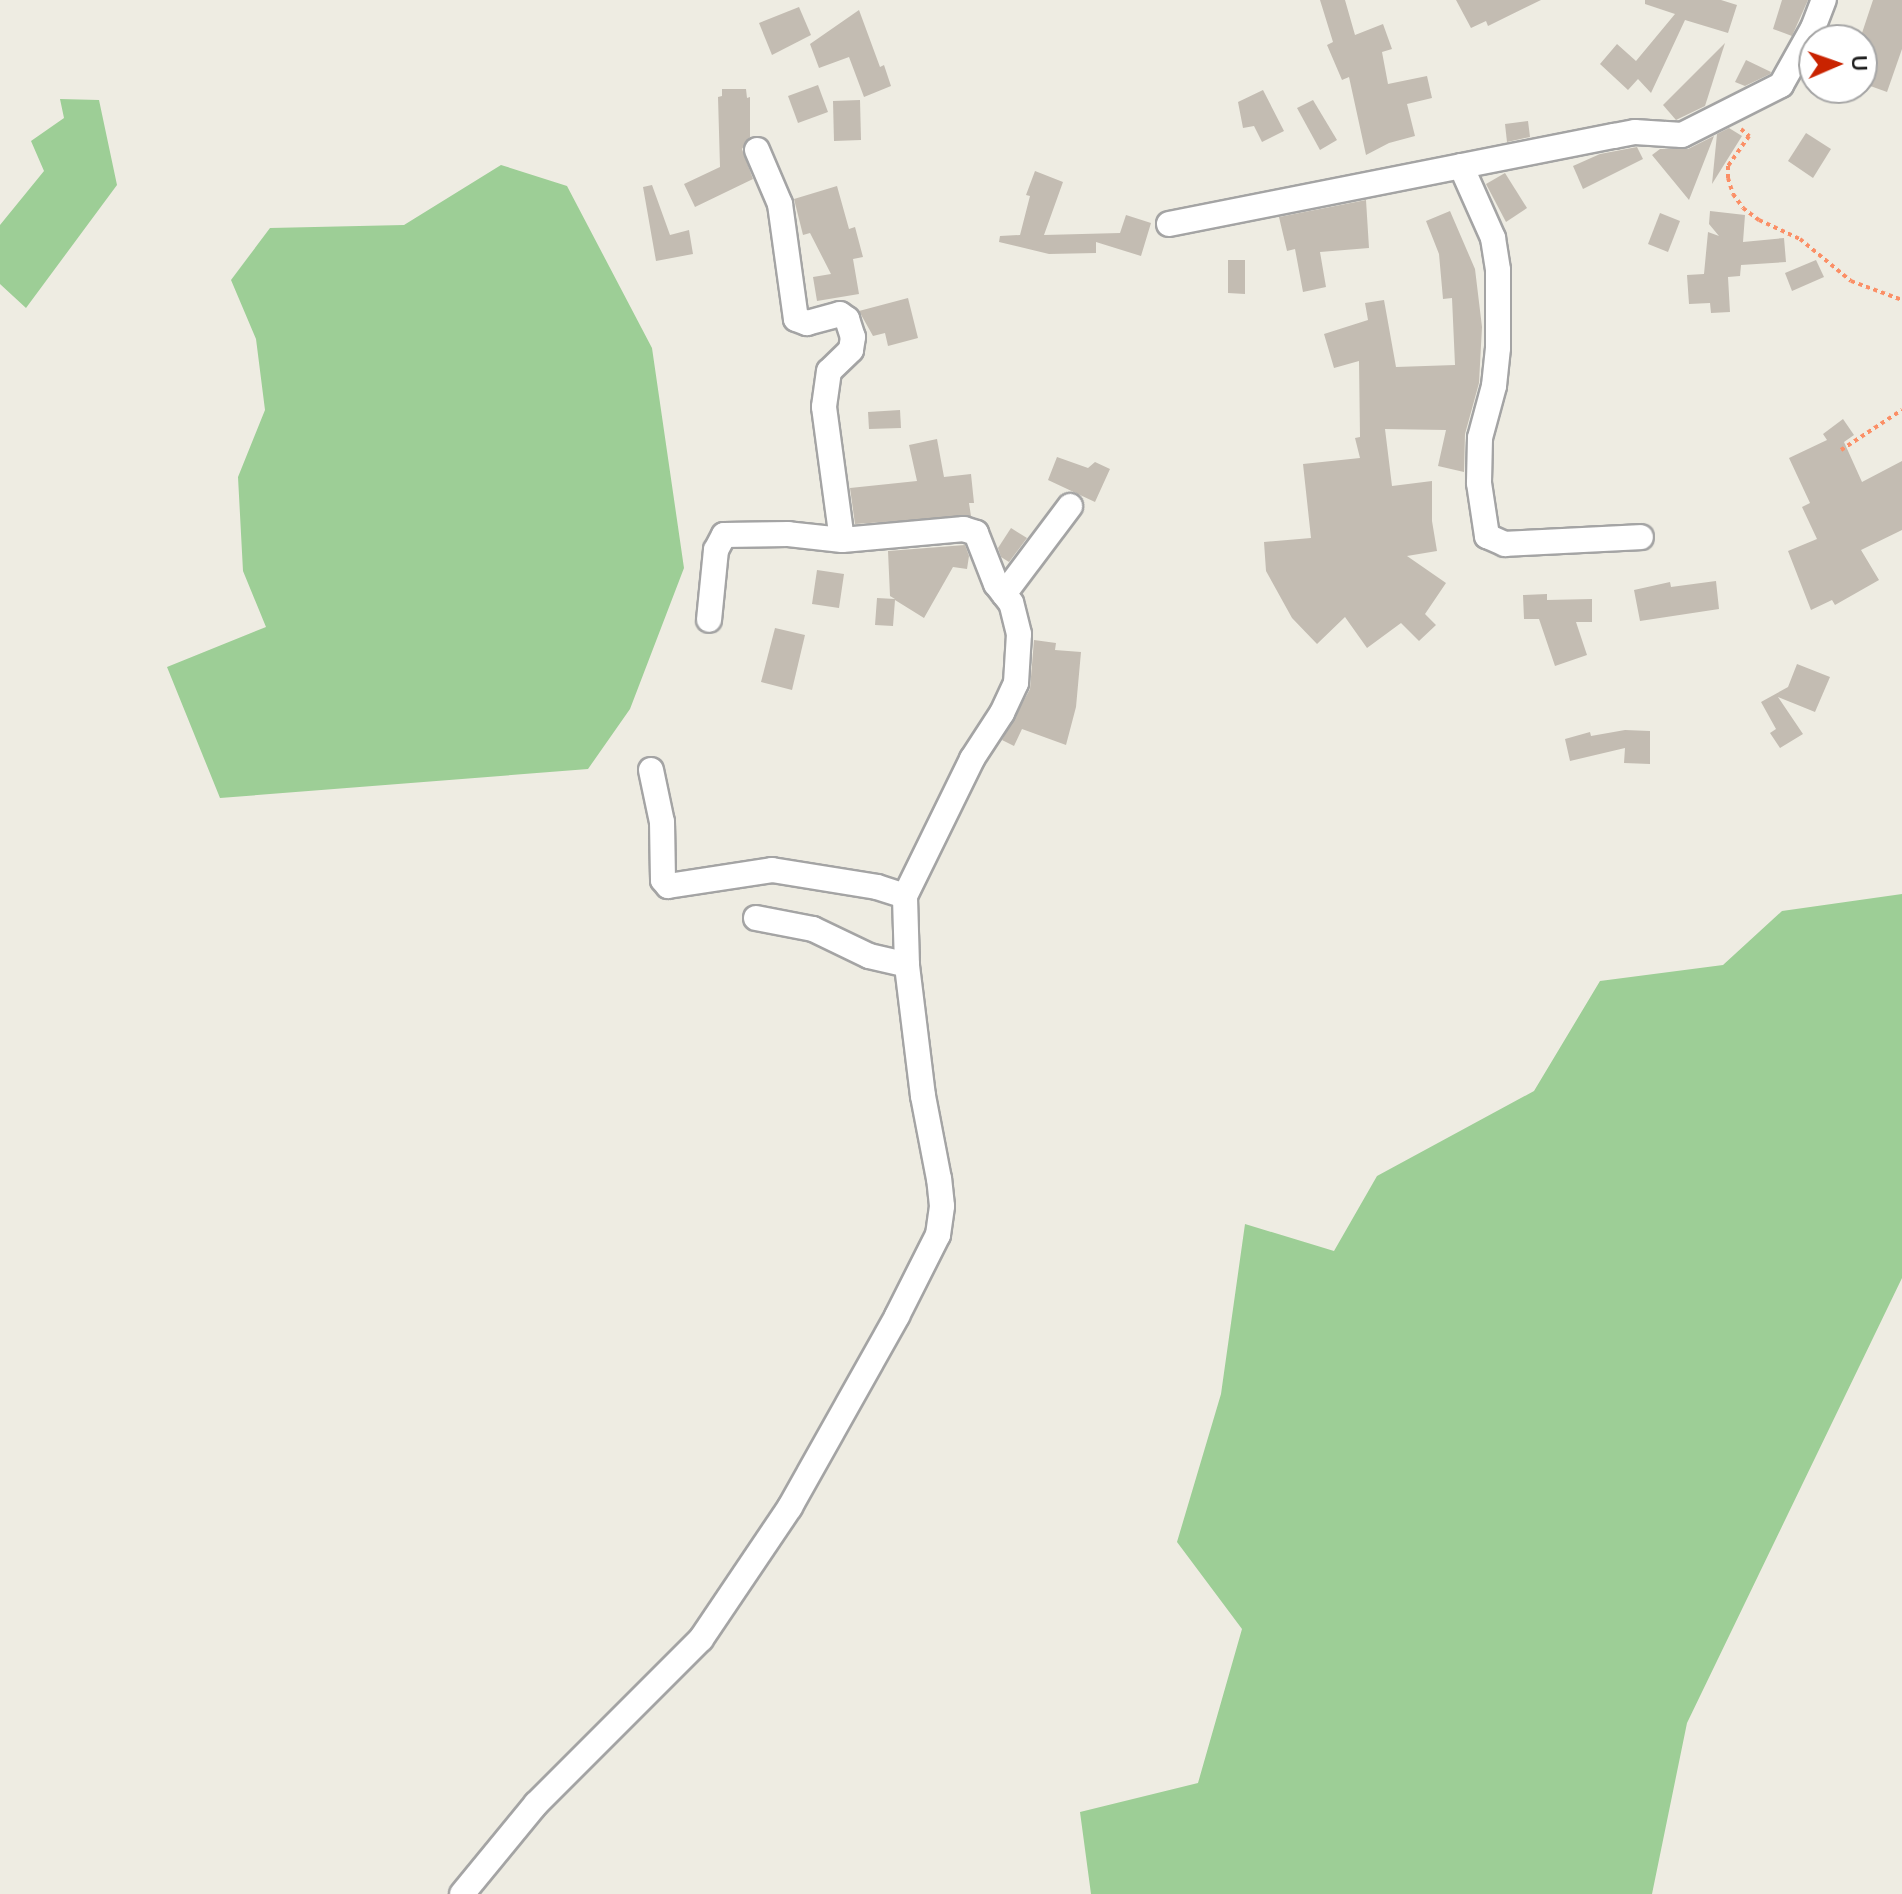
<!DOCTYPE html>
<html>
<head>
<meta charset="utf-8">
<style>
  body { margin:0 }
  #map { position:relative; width:1902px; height:1894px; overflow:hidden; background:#eeece2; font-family:Mulish,sans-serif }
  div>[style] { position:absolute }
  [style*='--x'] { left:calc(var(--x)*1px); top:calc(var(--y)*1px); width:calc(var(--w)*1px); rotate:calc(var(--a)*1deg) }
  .forest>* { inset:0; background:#9dce96 }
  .building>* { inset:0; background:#c3bcb2 }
  .path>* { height:4px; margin-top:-2px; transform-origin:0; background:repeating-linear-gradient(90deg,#fb8f66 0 4px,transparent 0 8px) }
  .roads { filter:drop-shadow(2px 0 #a4a4a4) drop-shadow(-2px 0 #a4a4a4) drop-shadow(0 2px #a4a4a4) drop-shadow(0 -2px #a4a4a4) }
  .minor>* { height:24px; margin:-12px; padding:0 12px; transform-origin:12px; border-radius:12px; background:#fff }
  span { translate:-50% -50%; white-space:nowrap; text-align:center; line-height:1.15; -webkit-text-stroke:7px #fff; paint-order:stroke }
  .north { position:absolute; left:1798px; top:24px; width:80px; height:80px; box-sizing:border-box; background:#fff; border:2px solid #a5a5a5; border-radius:50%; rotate:88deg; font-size:22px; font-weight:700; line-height:32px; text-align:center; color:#1d1d1d }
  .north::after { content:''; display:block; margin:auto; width:28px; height:36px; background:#c92300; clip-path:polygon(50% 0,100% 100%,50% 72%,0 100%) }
</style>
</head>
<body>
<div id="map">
  <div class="forest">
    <i style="clip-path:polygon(60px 99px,99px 100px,117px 185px,26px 308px,0 284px,0 225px,44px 171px,31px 141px,64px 118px)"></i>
    <i style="clip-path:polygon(501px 165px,567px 186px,652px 348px,684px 568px,630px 709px,588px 769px,220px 798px,167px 667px,266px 627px,243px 571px,238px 477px,265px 410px,256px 339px,231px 280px,270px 228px,404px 225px)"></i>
    <i style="clip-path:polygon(1902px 894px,1902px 1278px,1687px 1723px,1652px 1894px,1091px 1894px,1080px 1812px,1198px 1783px,1242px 1629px,1177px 1542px,1221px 1394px,1245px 1224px,1334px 1251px,1377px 1176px,1534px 1091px,1600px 981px,1723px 965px,1782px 911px)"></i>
  </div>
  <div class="building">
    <i style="clip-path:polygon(1320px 0,1345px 0,1355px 35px,1383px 24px,1392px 49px,1382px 52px,1388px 84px,1427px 76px,1432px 98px,1407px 104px,1415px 136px,1389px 143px,1366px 155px,1349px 77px,1342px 80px,1327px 45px,1333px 42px)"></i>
    <i style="clip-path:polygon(1456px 0,1541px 0,1488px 26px,1486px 21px,1471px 28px)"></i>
    <i style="clip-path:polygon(1645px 0,1721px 0,1737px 5px,1728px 33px,1685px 20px,1651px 93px,1638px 79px,1628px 90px,1600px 64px,1617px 44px,1636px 61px,1675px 14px,1645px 4px)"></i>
    <i style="clip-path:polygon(1782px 0,1808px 0,1792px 36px,1773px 29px)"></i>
    <i style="clip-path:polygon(1873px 0,1902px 0,1902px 49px,1887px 92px,1862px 83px,1862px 33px)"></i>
    <i style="clip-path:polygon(799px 7px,811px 35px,772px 55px,759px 23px)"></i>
    <i style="clip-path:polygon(859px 10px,880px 67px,884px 65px,891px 86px,864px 97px,849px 57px,819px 68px,810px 44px)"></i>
    <i style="clip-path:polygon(1829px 28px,1853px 34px,1852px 40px,1823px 40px)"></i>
    <i style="clip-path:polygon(1725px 43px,1705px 106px,1676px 120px,1663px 105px)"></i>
    <i style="clip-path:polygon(1746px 60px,1771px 72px,1770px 74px,1745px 86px,1735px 82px)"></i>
    <i style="clip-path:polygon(818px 85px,828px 112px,798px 123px,788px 96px)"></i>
    <i style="clip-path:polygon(722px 89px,746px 89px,747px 98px,750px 97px,750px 137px,742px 149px,753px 179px,695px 207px,684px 184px,720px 167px,718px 97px,722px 96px)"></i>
    <i style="clip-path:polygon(1263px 90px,1284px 131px,1262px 142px,1254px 126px,1243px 128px,1238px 102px)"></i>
    <i style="clip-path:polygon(860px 100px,861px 140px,834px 141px,833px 101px)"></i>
    <i style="clip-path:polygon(1313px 100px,1337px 140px,1320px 150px,1297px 108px)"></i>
    <i style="clip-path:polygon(1528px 121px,1530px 137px,1507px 142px,1505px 124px)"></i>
    <i style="clip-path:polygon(1729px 128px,1742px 136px,1712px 184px,1717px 134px)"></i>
    <i style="clip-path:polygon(1806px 133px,1831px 149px,1813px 178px,1788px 161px)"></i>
    <i style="clip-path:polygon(1714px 136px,1689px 200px,1652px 155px,1660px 149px,1688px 149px)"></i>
    <i style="clip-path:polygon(1637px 147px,1643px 159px,1583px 189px,1573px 166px,1600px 154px)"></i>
    <i style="clip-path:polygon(1035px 171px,1063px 182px,1044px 235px,1120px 233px,1126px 215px,1151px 223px,1141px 256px,1096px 242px,1096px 253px,1049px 254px,999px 242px,1000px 236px,1020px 235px,1030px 196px,1026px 195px)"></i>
    <i style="clip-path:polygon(1505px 173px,1527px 208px,1506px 222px,1486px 184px)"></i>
    <i style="clip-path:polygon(652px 185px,670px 235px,689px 230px,693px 254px,656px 261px,643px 187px)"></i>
    <i style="clip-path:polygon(837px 186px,849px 229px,855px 227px,863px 257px,853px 259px,859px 294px,817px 301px,813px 277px,831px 274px,810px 233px,803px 235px,794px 199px)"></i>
    <i style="clip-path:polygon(1366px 200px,1369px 248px,1320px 252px,1326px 287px,1303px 292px,1295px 249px,1287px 251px,1279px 217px)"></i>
    <i style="clip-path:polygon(1450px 211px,1475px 269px,1482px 327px,1479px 383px,1465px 434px,1464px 472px,1438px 466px,1446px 430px,1385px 429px,1392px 486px,1432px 481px,1432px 521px,1437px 551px,1407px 556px,1446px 583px,1425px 614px,1436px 625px,1419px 641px,1401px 623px,1367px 648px,1345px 617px,1317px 644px,1292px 618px,1266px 571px,1264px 542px,1311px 538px,1303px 464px,1360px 458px,1355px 438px,1360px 437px,1359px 361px,1334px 368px,1324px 334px,1368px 320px,1365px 303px,1384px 300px,1396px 367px,1455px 365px,1452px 298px,1443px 299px,1439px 254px,1426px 221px)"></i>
    <i style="clip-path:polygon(1710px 211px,1745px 215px,1743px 242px,1784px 238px,1786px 262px,1741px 265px,1740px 276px,1728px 277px,1730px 312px,1711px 313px,1710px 303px,1689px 304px,1687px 275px,1704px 274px,1708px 232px,1719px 236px,1709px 224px)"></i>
    <i style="clip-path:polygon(1660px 213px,1680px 221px,1668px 252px,1648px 244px)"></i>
    <i style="clip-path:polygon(1228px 260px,1245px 260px,1245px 294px,1228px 293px)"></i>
    <i style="clip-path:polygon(1816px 260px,1824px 277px,1792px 291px,1785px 273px)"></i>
    <i style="clip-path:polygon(908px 298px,918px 338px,888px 346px,885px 333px,873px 336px,859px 311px)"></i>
    <i style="clip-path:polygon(900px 410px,901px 428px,869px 429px,868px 412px)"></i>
    <i style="clip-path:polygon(1843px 419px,1854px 435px,1844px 442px,1862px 482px,1902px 461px,1902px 530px,1861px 550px,1879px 580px,1835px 605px,1832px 600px,1811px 610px,1788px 551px,1817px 539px,1802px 507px,1810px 503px,1789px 458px,1827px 440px,1823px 434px)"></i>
    <i style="clip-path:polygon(937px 439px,944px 477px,971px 474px,974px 503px,969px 503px,971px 516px,855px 524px,850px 488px,917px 481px,909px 445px)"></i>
    <i style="clip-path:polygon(1057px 457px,1088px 468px,1095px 462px,1110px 469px,1095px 502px,1048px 480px)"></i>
    <i style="clip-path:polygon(1011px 528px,1027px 538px,1009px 562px,1001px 557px,998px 548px)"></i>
    <i style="clip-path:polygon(965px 545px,969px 556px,967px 569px,953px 567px,924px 618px,895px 600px,893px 626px,875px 625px,877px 598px,895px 599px,890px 596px,888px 551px)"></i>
    <i style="clip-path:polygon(817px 570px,844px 574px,839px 608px,812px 604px)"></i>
    <i style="clip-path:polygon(1716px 581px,1719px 609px,1640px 621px,1634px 590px,1670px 582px,1671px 587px)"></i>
    <i style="clip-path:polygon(1547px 594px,1547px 600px,1592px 599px,1592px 622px,1576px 622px,1587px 655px,1555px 666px,1539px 619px,1524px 619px,1523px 595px)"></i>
    <i style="clip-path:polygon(775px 628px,805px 635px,792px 690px,761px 682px)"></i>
    <i style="clip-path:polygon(1034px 640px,1056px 643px,1055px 650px,1081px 652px,1076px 707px,1066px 745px,1022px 729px,1014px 746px,1002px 740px,1030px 689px)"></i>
    <i style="clip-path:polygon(1797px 664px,1830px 677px,1815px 712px,1778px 697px,1803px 734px,1780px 748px,1770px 733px,1776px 729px,1761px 702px,1788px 687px)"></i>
    <i style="clip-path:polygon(1625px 730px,1650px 731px,1650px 764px,1624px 763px,1625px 748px,1570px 761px,1565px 739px,1590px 732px,1591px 736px)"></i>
  </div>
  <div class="path">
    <i style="--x:1741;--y:129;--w:11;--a:41"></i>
    <i style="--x:1749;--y:136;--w:37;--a:125"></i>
    <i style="--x:1728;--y:166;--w:12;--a:90"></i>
    <i style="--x:1728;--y:178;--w:17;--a:73"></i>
    <i style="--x:1733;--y:194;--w:17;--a:54"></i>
    <i style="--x:1743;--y:208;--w:20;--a:37"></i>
    <i style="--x:1759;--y:220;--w:45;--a:24.9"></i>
    <i style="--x:1800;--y:239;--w:66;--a:39.5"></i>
    <i style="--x:1851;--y:281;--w:54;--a:20.4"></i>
    <i style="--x:1841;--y:450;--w:73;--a:-33.3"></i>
  </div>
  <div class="roads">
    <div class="minor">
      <i style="--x:757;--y:150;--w:59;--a:66.9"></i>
      <i style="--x:780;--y:204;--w:116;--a:82.1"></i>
      <i style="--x:796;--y:319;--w:12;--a:20"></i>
      <i style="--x:807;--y:323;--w:34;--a:-15"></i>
      <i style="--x:840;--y:314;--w:9;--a:36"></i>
      <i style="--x:847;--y:319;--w:19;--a:72"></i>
      <i style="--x:853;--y:337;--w:13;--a:99"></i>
      <i style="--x:851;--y:350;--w:30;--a:136"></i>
      <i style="--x:829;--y:371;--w:36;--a:98"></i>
      <i style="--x:824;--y:407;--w:134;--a:82.3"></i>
      <i style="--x:1461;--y:166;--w:79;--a:66"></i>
      <i style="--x:1493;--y:238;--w:32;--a:81"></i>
      <i style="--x:1498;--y:270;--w:78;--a:90"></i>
      <i style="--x:1498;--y:348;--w:38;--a:96"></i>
      <i style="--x:1494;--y:386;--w:54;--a:105.1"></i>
      <i style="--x:1480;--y:438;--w:45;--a:91.3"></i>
      <i style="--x:1479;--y:483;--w:54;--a:81.4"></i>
      <i style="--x:1487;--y:536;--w:20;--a:24"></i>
      <i style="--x:1505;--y:544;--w:136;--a:-2.9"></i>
      <i style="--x:1169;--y:224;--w:454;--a:-11.2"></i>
      <i style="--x:1614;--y:136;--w:21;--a:-11"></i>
      <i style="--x:1635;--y:132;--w:47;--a:3.7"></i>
      <i style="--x:1682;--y:135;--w:111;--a:-26.8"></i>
      <i style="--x:1781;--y:85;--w:65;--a:-60.7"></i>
      <i style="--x:1813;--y:28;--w:30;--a:-69"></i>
      <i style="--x:1004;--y:594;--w:110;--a:-53.1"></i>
      <i style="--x:651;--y:770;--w:53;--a:78.1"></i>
      <i style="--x:662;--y:822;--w:58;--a:89"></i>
      <i style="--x:663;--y:880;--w:8;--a:50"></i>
      <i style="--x:668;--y:886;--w:105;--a:-8.7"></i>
      <i style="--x:772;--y:870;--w:106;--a:9.2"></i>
      <i style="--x:877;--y:887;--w:29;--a:18"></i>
      <i style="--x:756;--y:918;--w:58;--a:10.9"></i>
      <i style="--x:813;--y:929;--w:62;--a:25.7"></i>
      <i style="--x:869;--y:956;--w:39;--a:13"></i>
      <i style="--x:462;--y:1894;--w:117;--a:-50.6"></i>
      <i style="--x:536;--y:1804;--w:233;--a:-45"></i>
      <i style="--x:701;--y:1639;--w:159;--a:-56"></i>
      <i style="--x:790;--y:1507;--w:219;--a:-60.7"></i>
      <i style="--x:897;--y:1316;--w:91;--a:-63.2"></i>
      <i style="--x:938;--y:1235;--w:29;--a:-82"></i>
      <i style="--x:942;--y:1206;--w:27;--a:-96"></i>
      <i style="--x:939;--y:1179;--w:85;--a:-100.9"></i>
      <i style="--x:923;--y:1096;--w:132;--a:-97"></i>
      <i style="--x:907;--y:965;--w:69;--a:-91.7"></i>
      <i style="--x:905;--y:896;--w:153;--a:-63.9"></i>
      <i style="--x:972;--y:759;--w:55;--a:-56.9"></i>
      <i style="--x:1002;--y:713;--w:33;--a:-65"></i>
      <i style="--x:1016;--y:683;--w:49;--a:-86.5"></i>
      <i style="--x:1019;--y:634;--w:32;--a:-104"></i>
      <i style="--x:1011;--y:603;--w:24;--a:-128"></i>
      <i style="--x:996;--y:584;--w:55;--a:-111.4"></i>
      <i style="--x:976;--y:533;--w:13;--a:-162"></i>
      <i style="--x:964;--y:529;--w:122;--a:174.8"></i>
      <i style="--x:842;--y:540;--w:54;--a:-173.7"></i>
      <i style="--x:788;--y:534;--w:64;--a:179.1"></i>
      <i style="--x:724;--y:535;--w:17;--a:118"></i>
      <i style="--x:716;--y:550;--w:70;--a:95.7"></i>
    </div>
  </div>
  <div class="north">U</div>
</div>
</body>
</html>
